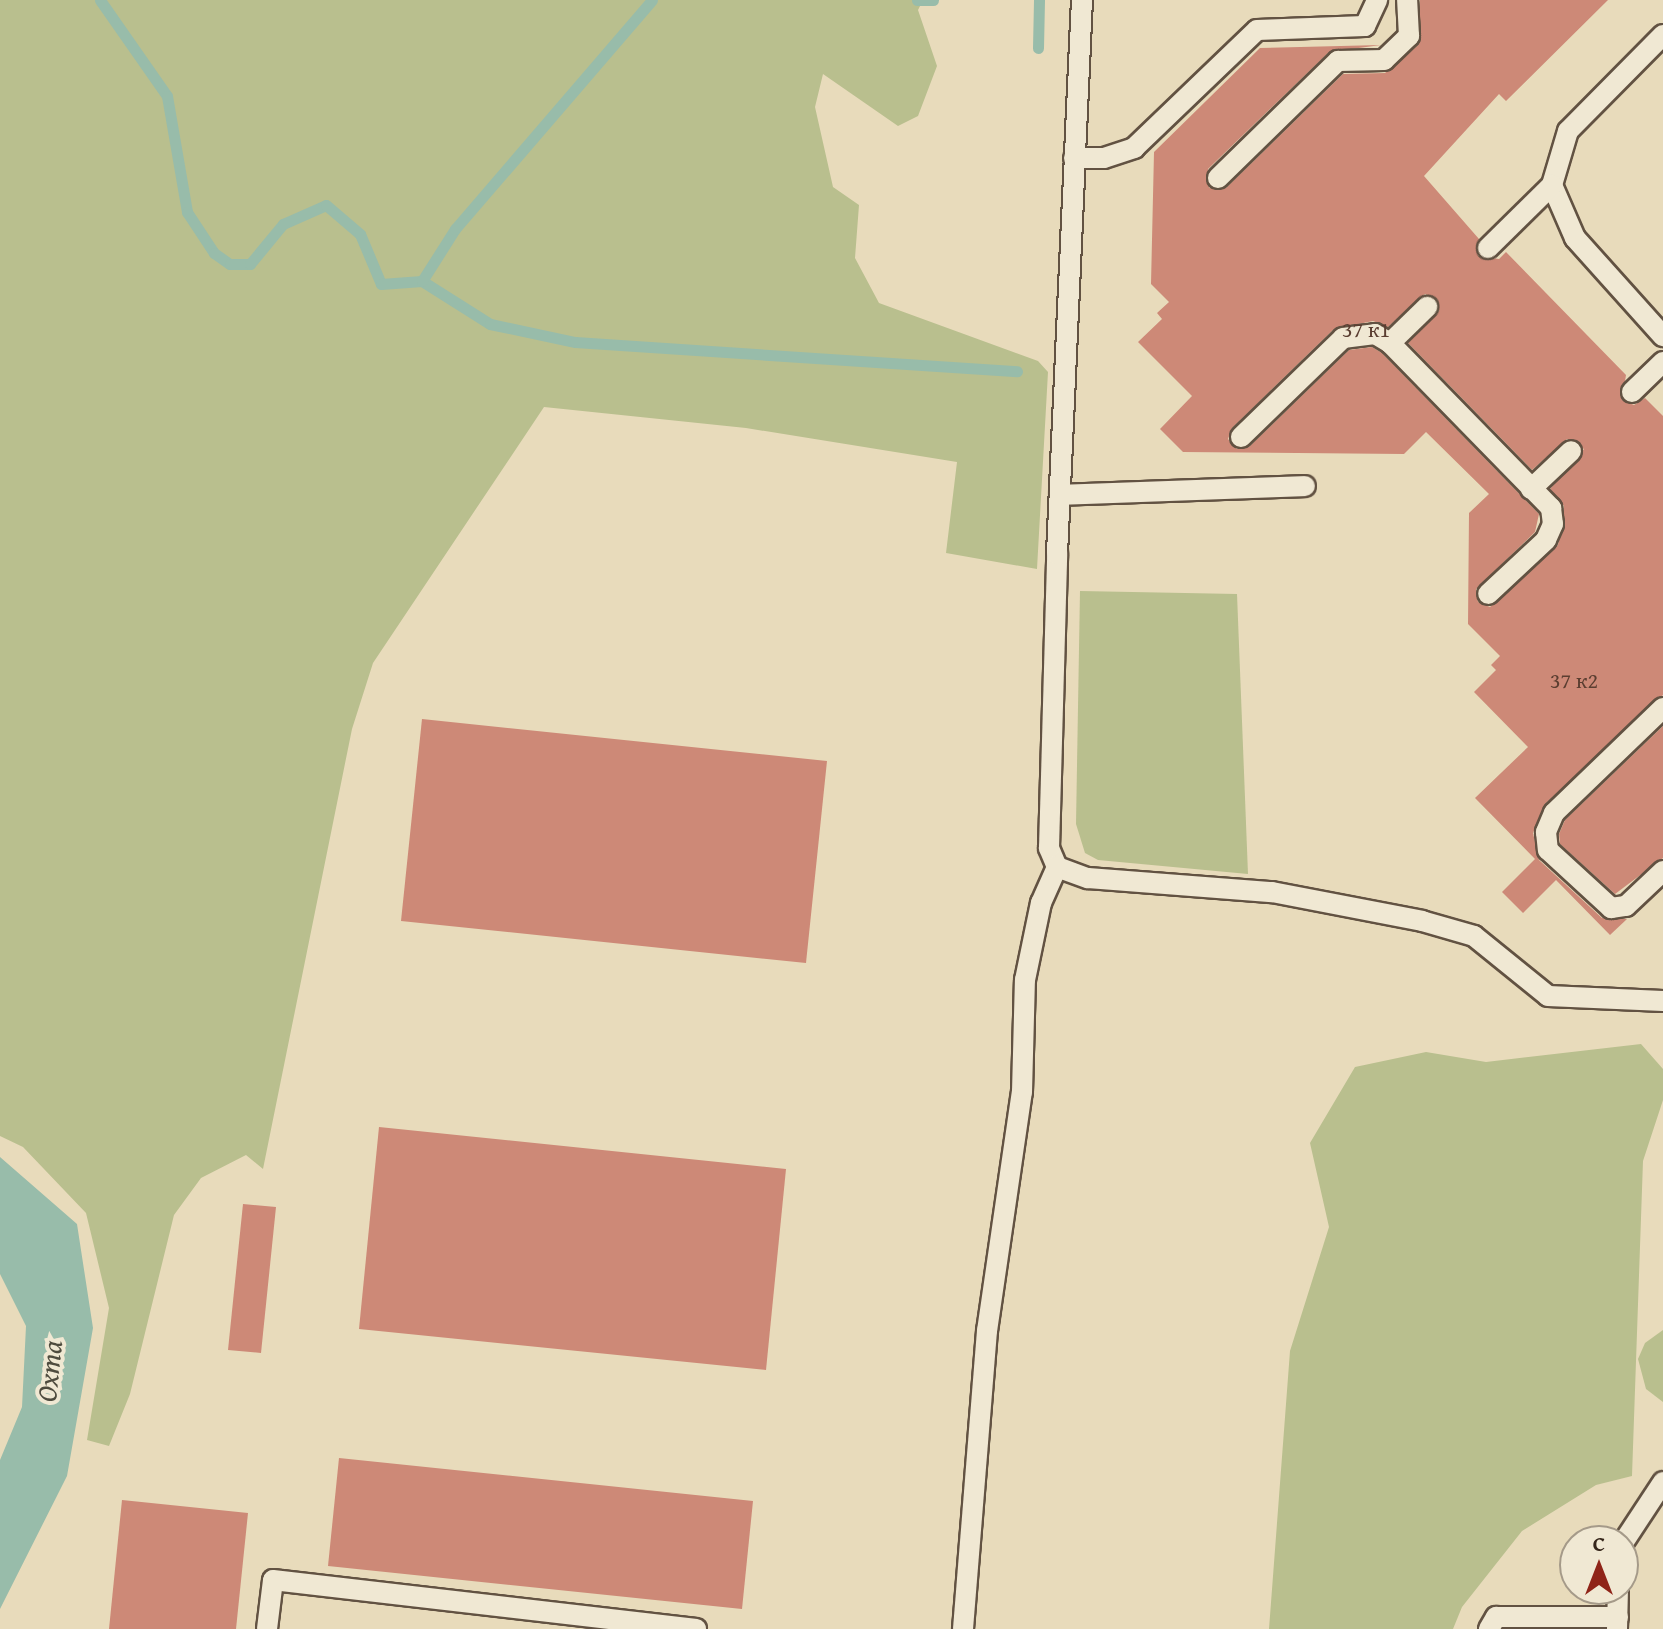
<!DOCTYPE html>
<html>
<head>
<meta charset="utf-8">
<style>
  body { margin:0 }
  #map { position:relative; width:1663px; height:1629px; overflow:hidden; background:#e8dbbb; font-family:"Gentium Book Plus",serif }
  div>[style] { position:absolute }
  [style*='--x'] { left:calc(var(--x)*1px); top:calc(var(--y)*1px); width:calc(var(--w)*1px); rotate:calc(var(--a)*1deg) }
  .green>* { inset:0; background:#b9bf8e }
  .water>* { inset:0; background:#98bcaa }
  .stream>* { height:11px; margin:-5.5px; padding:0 5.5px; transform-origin:5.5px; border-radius:5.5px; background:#98bcaa }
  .building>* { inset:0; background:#cd8977 }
  .roads { filter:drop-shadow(2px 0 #625242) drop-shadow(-2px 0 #625242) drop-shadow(0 2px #625242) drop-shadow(0 -2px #625242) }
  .service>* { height:20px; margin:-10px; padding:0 10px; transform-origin:10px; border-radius:10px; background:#f0e8d3 }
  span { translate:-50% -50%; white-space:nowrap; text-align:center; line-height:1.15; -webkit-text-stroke:8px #f0e8d3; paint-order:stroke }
  .number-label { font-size:22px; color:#5b3e31 }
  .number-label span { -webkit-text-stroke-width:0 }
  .water-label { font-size:28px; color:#4e4b3e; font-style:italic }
  .north { position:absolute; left:1559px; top:1525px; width:80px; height:80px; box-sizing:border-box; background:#f0e8d3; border:2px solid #a59a89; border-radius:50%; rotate:0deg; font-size:22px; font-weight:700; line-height:32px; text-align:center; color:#35251a }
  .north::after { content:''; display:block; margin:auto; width:28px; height:36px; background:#8f2418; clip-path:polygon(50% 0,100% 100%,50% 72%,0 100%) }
</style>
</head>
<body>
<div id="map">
  <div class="green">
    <i style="clip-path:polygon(0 0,923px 0,918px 10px,937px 66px,918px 116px,898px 126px,823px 74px,815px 107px,833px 187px,859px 205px,855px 258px,879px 303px,1038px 361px,1048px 372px,1037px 569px,946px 553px,957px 462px,746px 428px,544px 407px,373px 663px,352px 729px,263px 1169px,246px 1155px,201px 1178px,174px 1215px,130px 1394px,109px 1446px,87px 1440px,109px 1308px,86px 1213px,23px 1147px,0 1136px)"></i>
    <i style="clip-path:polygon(1080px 591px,1237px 594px,1248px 874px,1098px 860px,1085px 853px,1076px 824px)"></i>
    <i style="clip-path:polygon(1641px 1044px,1663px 1069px,1663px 1100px,1643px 1161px,1632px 1476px,1596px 1485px,1522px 1531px,1462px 1607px,1453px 1629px,1269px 1629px,1290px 1351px,1329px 1227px,1310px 1143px,1355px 1067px,1426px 1052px,1486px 1062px)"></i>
    <i style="clip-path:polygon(1663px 1330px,1663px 1402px,1646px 1389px,1638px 1359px,1645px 1343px)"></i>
  </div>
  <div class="water">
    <i style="clip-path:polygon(0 1157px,77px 1224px,93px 1328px,67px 1476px,0 1609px,0 1460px,22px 1407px,26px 1326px,0 1274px)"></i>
  </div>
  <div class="stream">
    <i style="--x:100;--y:0;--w:117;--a:55.1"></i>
    <i style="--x:167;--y:96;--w:118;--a:80.2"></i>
    <i style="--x:187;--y:212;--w:49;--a:56.6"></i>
    <i style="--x:214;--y:253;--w:19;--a:35"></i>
    <i style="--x:230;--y:264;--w:20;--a:0"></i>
    <i style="--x:250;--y:264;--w:52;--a:-50.5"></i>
    <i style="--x:283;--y:224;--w:47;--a:-23.8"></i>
    <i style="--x:326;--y:205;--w:45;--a:40.5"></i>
    <i style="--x:360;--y:234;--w:54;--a:67.2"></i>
    <i style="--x:381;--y:284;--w:41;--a:-4.2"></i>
    <i style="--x:422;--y:281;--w:80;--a:32.3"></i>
    <i style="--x:490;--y:324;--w:87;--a:12"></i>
    <i style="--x:575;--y:342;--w:443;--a:3.8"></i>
    <i style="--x:917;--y:0;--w:16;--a:0"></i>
    <i style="--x:1038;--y:48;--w:48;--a:-88.8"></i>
    <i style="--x:422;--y:281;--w:62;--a:-57.6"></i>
    <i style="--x:455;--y:229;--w:302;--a:-49.3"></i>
  </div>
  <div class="building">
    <i style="clip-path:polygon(evenodd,1420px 0,1608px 0,1506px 101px,1499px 94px,1424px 176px,1479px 239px,1478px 256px,1499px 259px,1506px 252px,1626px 375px,1622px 400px,1634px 405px,1645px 398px,1663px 416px,1663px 695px,1545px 804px,1533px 833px,1539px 860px,1602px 918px,1627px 919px,1610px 935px,1556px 880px,1523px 913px,1502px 892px,1535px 859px,1475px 798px,1528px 747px,1474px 692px,1496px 670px,1491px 665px,1500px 656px,1468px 624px,1469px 513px,1489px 494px,1426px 432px,1404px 454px,1183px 452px,1160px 429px,1192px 396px,1138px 342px,1162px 319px,1157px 313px,1169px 302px,1151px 284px,1154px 152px,1260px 48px,1381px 45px,1329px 52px,1208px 169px,1209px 188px,1226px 188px,1343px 74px,1385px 73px,1418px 45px,1420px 0,1425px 294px,1437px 299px,1439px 311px,1408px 343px,1532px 470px,1567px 439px,1584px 449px,1550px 489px,1564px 506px,1558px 545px,1490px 607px,1478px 602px,1476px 589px,1535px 532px,1539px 514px,1382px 353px,1372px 347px,1349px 350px,1249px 447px,1237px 449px,1228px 439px,1232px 428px,1334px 329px,1373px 321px,1388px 327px,1425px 294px)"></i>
    <i style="clip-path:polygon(422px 719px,827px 761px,806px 963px,401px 921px)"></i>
    <i style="clip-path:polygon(1663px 726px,1663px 858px,1615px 894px,1560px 844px,1559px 834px,1565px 820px)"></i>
    <i style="clip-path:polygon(379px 1127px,786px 1169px,766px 1370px,359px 1329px)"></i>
    <i style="clip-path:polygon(243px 1204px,276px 1207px,261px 1353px,228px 1350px)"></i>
    <i style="clip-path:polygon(339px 1458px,753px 1501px,742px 1609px,328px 1566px)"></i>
    <i style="clip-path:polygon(122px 1500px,248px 1513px,236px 1629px,109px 1629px)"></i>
  </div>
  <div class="roads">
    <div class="service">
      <i style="--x:1663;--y:35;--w:135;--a:134.7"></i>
      <i style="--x:1568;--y:131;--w:56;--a:106.5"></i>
      <i style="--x:1552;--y:185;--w:58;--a:66.5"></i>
      <i style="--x:1575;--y:238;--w:132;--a:48.1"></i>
      <i style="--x:1074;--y:158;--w:30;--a:0"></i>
      <i style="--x:1104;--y:158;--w:32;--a:-18"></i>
      <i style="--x:1134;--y:148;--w:170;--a:-43.8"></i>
      <i style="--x:1257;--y:30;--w:108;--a:-2.1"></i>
      <i style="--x:1365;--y:26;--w:29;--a:-65"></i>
      <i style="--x:1218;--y:178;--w:168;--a:-44.3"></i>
      <i style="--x:1338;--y:61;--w:46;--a:-1.2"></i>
      <i style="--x:1384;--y:60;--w:35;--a:-44"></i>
      <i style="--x:1409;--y:36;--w:36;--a:-93"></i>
      <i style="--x:1488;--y:248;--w:90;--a:-44.5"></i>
      <i style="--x:1390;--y:343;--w:52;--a:-44.2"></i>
      <i style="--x:1632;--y:392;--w:43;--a:-44.1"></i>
      <i style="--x:1241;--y:437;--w:142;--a:-44.1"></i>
      <i style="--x:1343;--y:338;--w:32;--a:-7"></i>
      <i style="--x:1375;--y:334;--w:17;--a:31"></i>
      <i style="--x:1390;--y:343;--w:231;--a:45.7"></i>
      <i style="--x:1551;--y:508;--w:16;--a:83"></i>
      <i style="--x:1553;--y:524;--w:17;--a:114"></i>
      <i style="--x:1546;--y:540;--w:79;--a:137"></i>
      <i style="--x:1531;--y:489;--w:55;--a:-43.5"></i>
      <i style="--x:1060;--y:495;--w:245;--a:-2.1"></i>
      <i style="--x:1663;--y:708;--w:151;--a:136.1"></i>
      <i style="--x:1554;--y:813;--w:21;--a:113"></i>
      <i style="--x:1546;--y:832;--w:18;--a:84"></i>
      <i style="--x:1548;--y:850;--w:86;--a:42.6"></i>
      <i style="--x:1611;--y:908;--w:15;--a:-8"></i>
      <i style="--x:1626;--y:906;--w:51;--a:-43.4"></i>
      <i style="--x:1057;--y:867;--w:33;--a:20"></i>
      <i style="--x:1088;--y:878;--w:185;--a:4.4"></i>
      <i style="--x:1272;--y:892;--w:153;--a:10.9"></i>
      <i style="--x:1422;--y:921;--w:54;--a:16.1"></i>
      <i style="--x:1474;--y:936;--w:95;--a:39"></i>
      <i style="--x:1548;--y:996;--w:115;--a:2.5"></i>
      <i style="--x:1623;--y:1543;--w:73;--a:-56.7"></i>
      <i style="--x:267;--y:1629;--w:49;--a:-83"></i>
      <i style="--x:273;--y:1580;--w:426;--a:6.6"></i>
      <i style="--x:963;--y:1629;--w:299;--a:-85.4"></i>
      <i style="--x:987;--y:1331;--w:242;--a:-81.7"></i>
      <i style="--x:1022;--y:1092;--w:112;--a:-88.5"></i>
      <i style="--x:1025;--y:980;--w:79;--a:-78.3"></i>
      <i style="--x:1041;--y:903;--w:39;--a:-66"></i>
      <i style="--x:1057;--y:867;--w:21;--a:-113"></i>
      <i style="--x:1049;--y:848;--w:294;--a:-88.4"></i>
      <i style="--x:1057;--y:554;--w:555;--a:-87.42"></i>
      <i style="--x:1489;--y:1629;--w:14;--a:-60"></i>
      <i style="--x:1496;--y:1617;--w:122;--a:0"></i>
      <i style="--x:1617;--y:1629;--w:40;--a:-88.6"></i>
    </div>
  </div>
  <div class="number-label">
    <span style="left:1366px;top:330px">37 к1</span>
    <span style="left:1574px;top:681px">37 к2</span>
  </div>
  <div class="water-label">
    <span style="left:49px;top:1371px;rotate:-84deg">Охта</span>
  </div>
  <div class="north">С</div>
</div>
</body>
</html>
